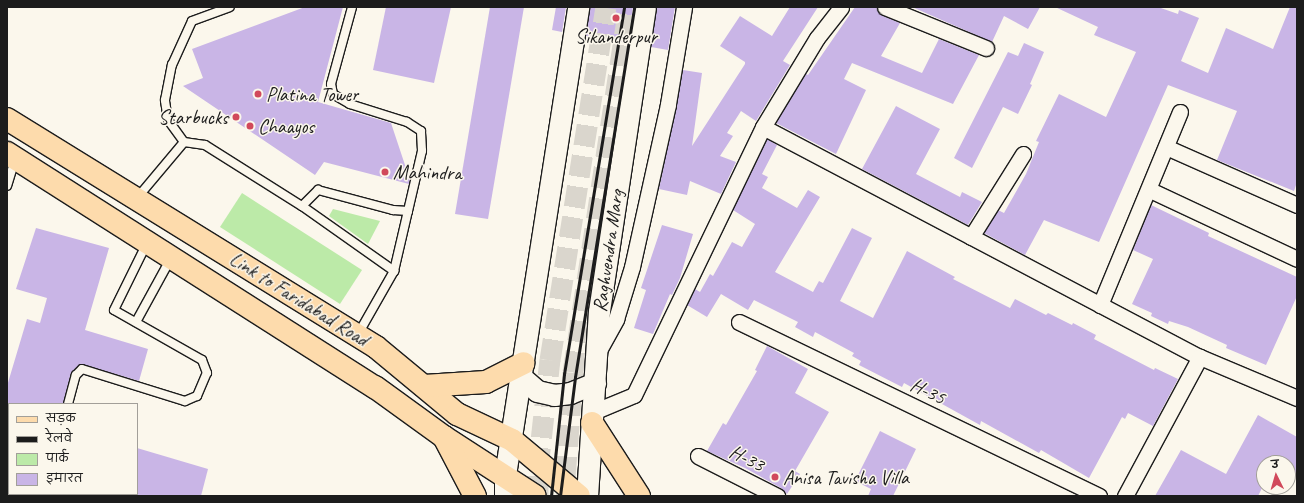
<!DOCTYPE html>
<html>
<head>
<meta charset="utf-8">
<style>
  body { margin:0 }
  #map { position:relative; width:1304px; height:503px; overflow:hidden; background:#fbf7ec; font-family:Caveat,"Playpen Sans Deva",sans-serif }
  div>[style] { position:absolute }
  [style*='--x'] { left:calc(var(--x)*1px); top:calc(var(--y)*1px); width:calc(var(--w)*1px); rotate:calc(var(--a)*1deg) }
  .green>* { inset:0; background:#bceaa8 }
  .building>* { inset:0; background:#c9b5e6 }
  .secondary-tunnel>* { height:21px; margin-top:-10.5px; transform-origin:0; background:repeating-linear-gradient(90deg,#dad6cd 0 21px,transparent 0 31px) }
  .roads { filter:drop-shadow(1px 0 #1c1c1c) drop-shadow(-1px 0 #1c1c1c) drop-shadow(0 1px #1c1c1c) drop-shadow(0 -1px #1c1c1c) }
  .lane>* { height:8px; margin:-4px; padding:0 4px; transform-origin:4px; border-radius:4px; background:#fbf7ec }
  .street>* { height:15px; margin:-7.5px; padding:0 7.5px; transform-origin:7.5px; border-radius:7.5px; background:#fbf7ec }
  .secondary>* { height:21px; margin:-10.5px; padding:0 10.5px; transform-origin:10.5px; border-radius:10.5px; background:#fbf7ec }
  .primary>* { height:22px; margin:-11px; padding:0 11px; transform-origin:11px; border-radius:11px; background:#fddbac }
  .rail>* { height:3px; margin:-1.5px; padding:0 1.5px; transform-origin:1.5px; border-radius:1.5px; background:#1c1c1c }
  .dots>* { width:11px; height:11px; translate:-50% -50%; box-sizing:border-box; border:2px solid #fbf7ec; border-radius:50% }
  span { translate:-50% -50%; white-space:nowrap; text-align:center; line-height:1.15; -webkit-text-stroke:3px #fbf7ec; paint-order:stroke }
  .poi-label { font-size:20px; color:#1c1c1c }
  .left { translate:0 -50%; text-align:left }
  .right { translate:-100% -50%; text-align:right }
  .street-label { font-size:20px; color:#1c1c1c }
  .frame { position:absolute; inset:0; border:8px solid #1c1c1c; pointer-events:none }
  .legend { position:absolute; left:8px; top:403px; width:130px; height:92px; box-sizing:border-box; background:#fbf7ec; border:1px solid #a29f99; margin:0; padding:5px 7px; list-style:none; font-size:12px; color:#1c1c1c }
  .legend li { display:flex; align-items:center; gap:8px; height:20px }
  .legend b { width:20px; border:1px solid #a29f99 }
  .north { position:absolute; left:1256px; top:455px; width:40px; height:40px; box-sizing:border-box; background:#fbf7ec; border:1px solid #a29f99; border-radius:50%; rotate:355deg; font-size:11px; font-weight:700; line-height:16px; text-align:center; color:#1c1c1c }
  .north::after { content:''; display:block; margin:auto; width:14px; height:18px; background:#d1495b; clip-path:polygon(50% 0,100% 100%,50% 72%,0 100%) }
</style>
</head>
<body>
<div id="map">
  <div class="green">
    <i style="clip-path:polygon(242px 193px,362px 270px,340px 304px,220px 227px)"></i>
    <i style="clip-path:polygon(333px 209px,380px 221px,368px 244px,329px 216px)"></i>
  </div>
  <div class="building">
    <i style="clip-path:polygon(305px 7px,343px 7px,318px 102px,391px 123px,410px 180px,409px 184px,324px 162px,315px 175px,183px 86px,203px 78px,192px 49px)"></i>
    <i style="clip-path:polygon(386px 7px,451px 7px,434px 83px,373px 70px)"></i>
    <i style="clip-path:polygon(490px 7px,524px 7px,488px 219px,455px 214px)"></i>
    <i style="clip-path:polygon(556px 7px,566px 7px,562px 32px,552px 30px)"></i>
    <i style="clip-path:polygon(590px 7px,633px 7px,627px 43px,586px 36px)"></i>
    <i style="clip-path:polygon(657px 7px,675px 7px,668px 50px,651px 47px)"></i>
    <i style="clip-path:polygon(790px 7px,818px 7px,783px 61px,790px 65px,756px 121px,741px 111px,727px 133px,733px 136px,720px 156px,736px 162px,721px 194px,690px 181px,687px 195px,659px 189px,683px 70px,702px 73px,692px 146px,745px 64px,745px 62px,720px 46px,740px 16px,772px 36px)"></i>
    <i style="clip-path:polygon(855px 7px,876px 7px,881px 15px,900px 23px,881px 56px,922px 73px,939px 39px,979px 55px,953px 104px,852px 63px,844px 79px,866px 90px,836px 154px,776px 123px,806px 74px,808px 75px)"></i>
    <i style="clip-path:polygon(912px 7px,1040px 7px,1028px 29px,1004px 16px,992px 42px)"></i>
    <i style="clip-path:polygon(1055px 7px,1158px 7px,1178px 14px,1179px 10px,1199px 18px,1181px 61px,1208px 73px,1226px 28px,1273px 49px,1290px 7px,1297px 7px,1297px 182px,1294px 191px,1217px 160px,1237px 111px,1168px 85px,1099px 242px,1044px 220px,1025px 255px,984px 233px,998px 210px,1004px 213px,1026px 174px,1039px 142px,1036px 141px,1059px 94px,1106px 117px,1136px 52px,1094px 35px,1098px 27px)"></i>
    <i style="clip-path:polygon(1024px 43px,1044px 52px,1030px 84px,1032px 85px,1018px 114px,1003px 107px,972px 168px,954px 158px,1008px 52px,1018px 56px)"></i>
    <i style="clip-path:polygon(896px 106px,940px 129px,916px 174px,960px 197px,962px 192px,982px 202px,968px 225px,862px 169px)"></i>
    <i style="clip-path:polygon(767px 139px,777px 145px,762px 174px,768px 177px,762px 188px,797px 208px,808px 190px,820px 197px,775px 272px,813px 292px,819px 281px,823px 283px,852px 228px,872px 238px,840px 301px,873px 318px,907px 251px,955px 277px,953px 279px,1010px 308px,1015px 299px,1046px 315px,1048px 313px,1072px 325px,1073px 323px,1096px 335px,1094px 339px,1154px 370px,1155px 368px,1178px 379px,1153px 426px,1128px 413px,1125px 419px,1122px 417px,1089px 478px,1041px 450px,1039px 453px,981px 421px,980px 425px,904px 383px,902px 387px,859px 365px,861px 361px,852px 356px,854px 353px,815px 332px,813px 337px,795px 327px,798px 322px,754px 300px,748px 310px,721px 294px,707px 317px,687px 305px,695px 289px,700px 292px,710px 274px,713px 276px,732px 242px,742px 247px,755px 224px,733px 210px)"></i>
    <i style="clip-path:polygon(1151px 205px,1209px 233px,1208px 236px,1297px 277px,1297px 296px,1266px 365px,1226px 348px,1227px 345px,1188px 327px,1169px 321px,1168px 324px,1151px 316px,1152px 313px,1132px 304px,1153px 259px,1133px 250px)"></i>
    <i style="clip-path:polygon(662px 225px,693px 234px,680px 278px,672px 295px,670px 294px,653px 334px,634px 328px,646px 290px,641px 288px)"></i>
    <i style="clip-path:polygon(36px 228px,109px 248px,85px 330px,148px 349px,139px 381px,81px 364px,71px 373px,63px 404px,7px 404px,7px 386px,27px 319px,40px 323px,47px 298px,16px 289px)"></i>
    <i style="clip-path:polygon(767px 346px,808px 369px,795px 393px,829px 412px,795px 471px,800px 474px,787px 494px,781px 488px,745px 468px,707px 451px,723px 423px,726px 425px,757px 371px,755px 370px)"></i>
    <i style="clip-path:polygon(1258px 415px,1297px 437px,1297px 474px,1289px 489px,1285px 487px,1288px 487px,1288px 463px,1264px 463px,1264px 484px,1258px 496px,1155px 496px,1181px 450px,1226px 474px)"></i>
    <i style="clip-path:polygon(880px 431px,916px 449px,893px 496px,868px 496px,871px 489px,855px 481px)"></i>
    <i style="clip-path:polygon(137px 448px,208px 469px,201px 496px,137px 496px)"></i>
  </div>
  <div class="secondary-tunnel">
    <i style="--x:538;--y:496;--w:28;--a:-90"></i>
    <i style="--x:538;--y:468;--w:109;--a:-83.7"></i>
    <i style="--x:550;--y:360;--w:357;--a:-81"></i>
    <i style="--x:567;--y:496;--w:19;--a:-96"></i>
    <i style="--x:565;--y:477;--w:105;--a:-85.6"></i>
    <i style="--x:573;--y:372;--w:369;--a:-81.3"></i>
  </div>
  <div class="roads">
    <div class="lane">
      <i style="--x:184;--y:142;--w:27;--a:-126"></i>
      <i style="--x:168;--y:120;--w:20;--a:-99"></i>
      <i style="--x:165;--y:100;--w:36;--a:-79"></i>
      <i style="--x:172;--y:65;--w:48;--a:-65.6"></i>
      <i style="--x:192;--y:21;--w:40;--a:-20.2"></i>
      <i style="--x:7;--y:186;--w:28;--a:-73"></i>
      <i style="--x:137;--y:198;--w:73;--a:-50"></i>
      <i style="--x:184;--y:142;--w:21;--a:8"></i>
      <i style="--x:205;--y:145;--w:115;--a:32.2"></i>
      <i style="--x:302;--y:206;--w:113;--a:35.2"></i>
      <i style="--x:394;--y:271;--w:73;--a:119.7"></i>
      <i style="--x:302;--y:206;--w:23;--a:-45"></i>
      <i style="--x:318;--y:190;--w:78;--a:14.9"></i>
      <i style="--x:393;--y:210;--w:15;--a:4"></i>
      <i style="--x:408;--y:211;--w:62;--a:-76.9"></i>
      <i style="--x:422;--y:151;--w:20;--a:-93"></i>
      <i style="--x:421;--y:131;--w:17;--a:-147"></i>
      <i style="--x:407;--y:122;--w:60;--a:-162.5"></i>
      <i style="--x:350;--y:104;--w:20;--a:-150"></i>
      <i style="--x:333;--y:94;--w:10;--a:-101"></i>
      <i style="--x:331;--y:84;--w:80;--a:-74.7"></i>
      <i style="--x:394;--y:271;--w:62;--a:-76.9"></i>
      <i style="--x:136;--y:322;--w:73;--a:-61.3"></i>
      <i style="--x:68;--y:404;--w:30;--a:-75"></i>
      <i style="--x:76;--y:375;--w:8;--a:-45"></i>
      <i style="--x:82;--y:369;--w:108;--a:17.3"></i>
      <i style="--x:185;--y:401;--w:13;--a:-23"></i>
      <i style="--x:197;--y:396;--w:25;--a:-67"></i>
      <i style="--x:207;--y:373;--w:14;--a:-111"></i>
      <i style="--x:202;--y:360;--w:101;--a:-150.4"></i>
      <i style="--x:114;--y:310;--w:75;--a:-63.8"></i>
      <i style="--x:41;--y:496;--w:2;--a:-90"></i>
    </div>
    <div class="street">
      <i style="--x:885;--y:7;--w:109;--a:22.1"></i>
      <i style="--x:763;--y:127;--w:494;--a:27.8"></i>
      <i style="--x:1200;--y:357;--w:105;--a:22.9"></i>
      <i style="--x:1166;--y:147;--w:143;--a:23.9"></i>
      <i style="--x:1150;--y:190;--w:162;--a:25.1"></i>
      <i style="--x:971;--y:237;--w:98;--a:-57.9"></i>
      <i style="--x:1100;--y:305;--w:209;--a:-67.5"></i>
      <i style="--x:739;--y:322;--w:400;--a:25.8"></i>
      <i style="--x:598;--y:352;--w:38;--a:-61"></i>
      <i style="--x:616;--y:319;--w:54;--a:-72.9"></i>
      <i style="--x:632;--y:267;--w:167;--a:-77.5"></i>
      <i style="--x:668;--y:104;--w:98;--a:-80.6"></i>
      <i style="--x:593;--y:412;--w:44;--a:-22.5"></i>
      <i style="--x:634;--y:395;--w:297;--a:-64.3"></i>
      <i style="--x:763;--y:127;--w:104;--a:-58.8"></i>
      <i style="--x:817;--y:38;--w:39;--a:-52"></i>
      <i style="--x:698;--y:456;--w:89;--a:26.9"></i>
      <i style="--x:1125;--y:496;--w:158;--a:-61.7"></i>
    </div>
    <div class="secondary">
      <i style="--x:521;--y:377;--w:21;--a:41"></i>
      <i style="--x:537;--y:391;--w:17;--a:13"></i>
      <i style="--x:554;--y:395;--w:16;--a:-7"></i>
      <i style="--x:570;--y:393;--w:27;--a:-22"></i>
      <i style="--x:505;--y:496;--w:21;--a:-90"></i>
      <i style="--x:505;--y:475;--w:474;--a:-81.1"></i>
      <i style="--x:587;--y:496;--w:185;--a:-86.3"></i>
      <i style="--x:599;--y:311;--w:307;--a:-81.4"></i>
    </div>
    <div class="primary">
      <i style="--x:7;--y:119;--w:434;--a:31.7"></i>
      <i style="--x:376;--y:347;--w:105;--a:39.6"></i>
      <i style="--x:457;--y:414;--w:61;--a:25.3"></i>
      <i style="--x:512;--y:440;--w:87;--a:39.9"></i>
      <i style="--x:7;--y:153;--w:436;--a:32.5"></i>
      <i style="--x:375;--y:387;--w:85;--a:35.9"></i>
      <i style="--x:444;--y:437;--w:108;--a:33"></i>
      <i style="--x:424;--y:386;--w:62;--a:-3.7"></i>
      <i style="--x:486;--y:382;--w:42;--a:-26.6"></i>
      <i style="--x:592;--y:423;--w:87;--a:57.2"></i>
      <i style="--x:444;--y:437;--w:67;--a:62.3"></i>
    </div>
  </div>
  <div class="rail">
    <i style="--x:551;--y:496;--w:123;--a:-83.9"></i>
    <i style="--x:564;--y:374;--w:372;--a:-80.7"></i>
    <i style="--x:560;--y:496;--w:120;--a:-82.8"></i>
    <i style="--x:575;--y:377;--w:375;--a:-80.9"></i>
  </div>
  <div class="dots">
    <i style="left:616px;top:18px;background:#d1495b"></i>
    <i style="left:258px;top:94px;background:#d1495b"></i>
    <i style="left:236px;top:117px;background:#d1495b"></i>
    <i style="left:250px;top:126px;background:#d1495b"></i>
    <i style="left:385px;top:172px;background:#d1495b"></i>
    <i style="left:775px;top:477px;background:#d1495b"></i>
  </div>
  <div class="poi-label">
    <span style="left:616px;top:36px">Sikanderpur</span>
    <span class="left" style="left:266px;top:94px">Platina Tower</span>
    <span class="right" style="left:228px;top:117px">Starbucks</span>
    <span class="left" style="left:258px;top:126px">Chaayos</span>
    <span class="left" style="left:393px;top:172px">Mahindra</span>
    <span class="left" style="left:783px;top:477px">Anisa Tavisha Villa</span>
  </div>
  <div class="street-label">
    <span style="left:608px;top:251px;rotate:-82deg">Raghvendra Marg</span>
    <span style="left:299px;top:299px;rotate:32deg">Link to Faridabad Road</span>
    <span style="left:928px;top:391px;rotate:26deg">H-35</span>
    <span style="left:747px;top:458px;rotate:27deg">H-33</span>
  </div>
  <div class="frame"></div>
  <ul class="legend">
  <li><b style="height:5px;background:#fddbac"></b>सड़क</li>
  <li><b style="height:5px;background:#1c1c1c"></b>रेलवे</li>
  <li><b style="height:11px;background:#bceaa8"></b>पार्क</li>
  <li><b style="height:11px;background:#c9b5e6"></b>इमारत</li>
  </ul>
  <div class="north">उ</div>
</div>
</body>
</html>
